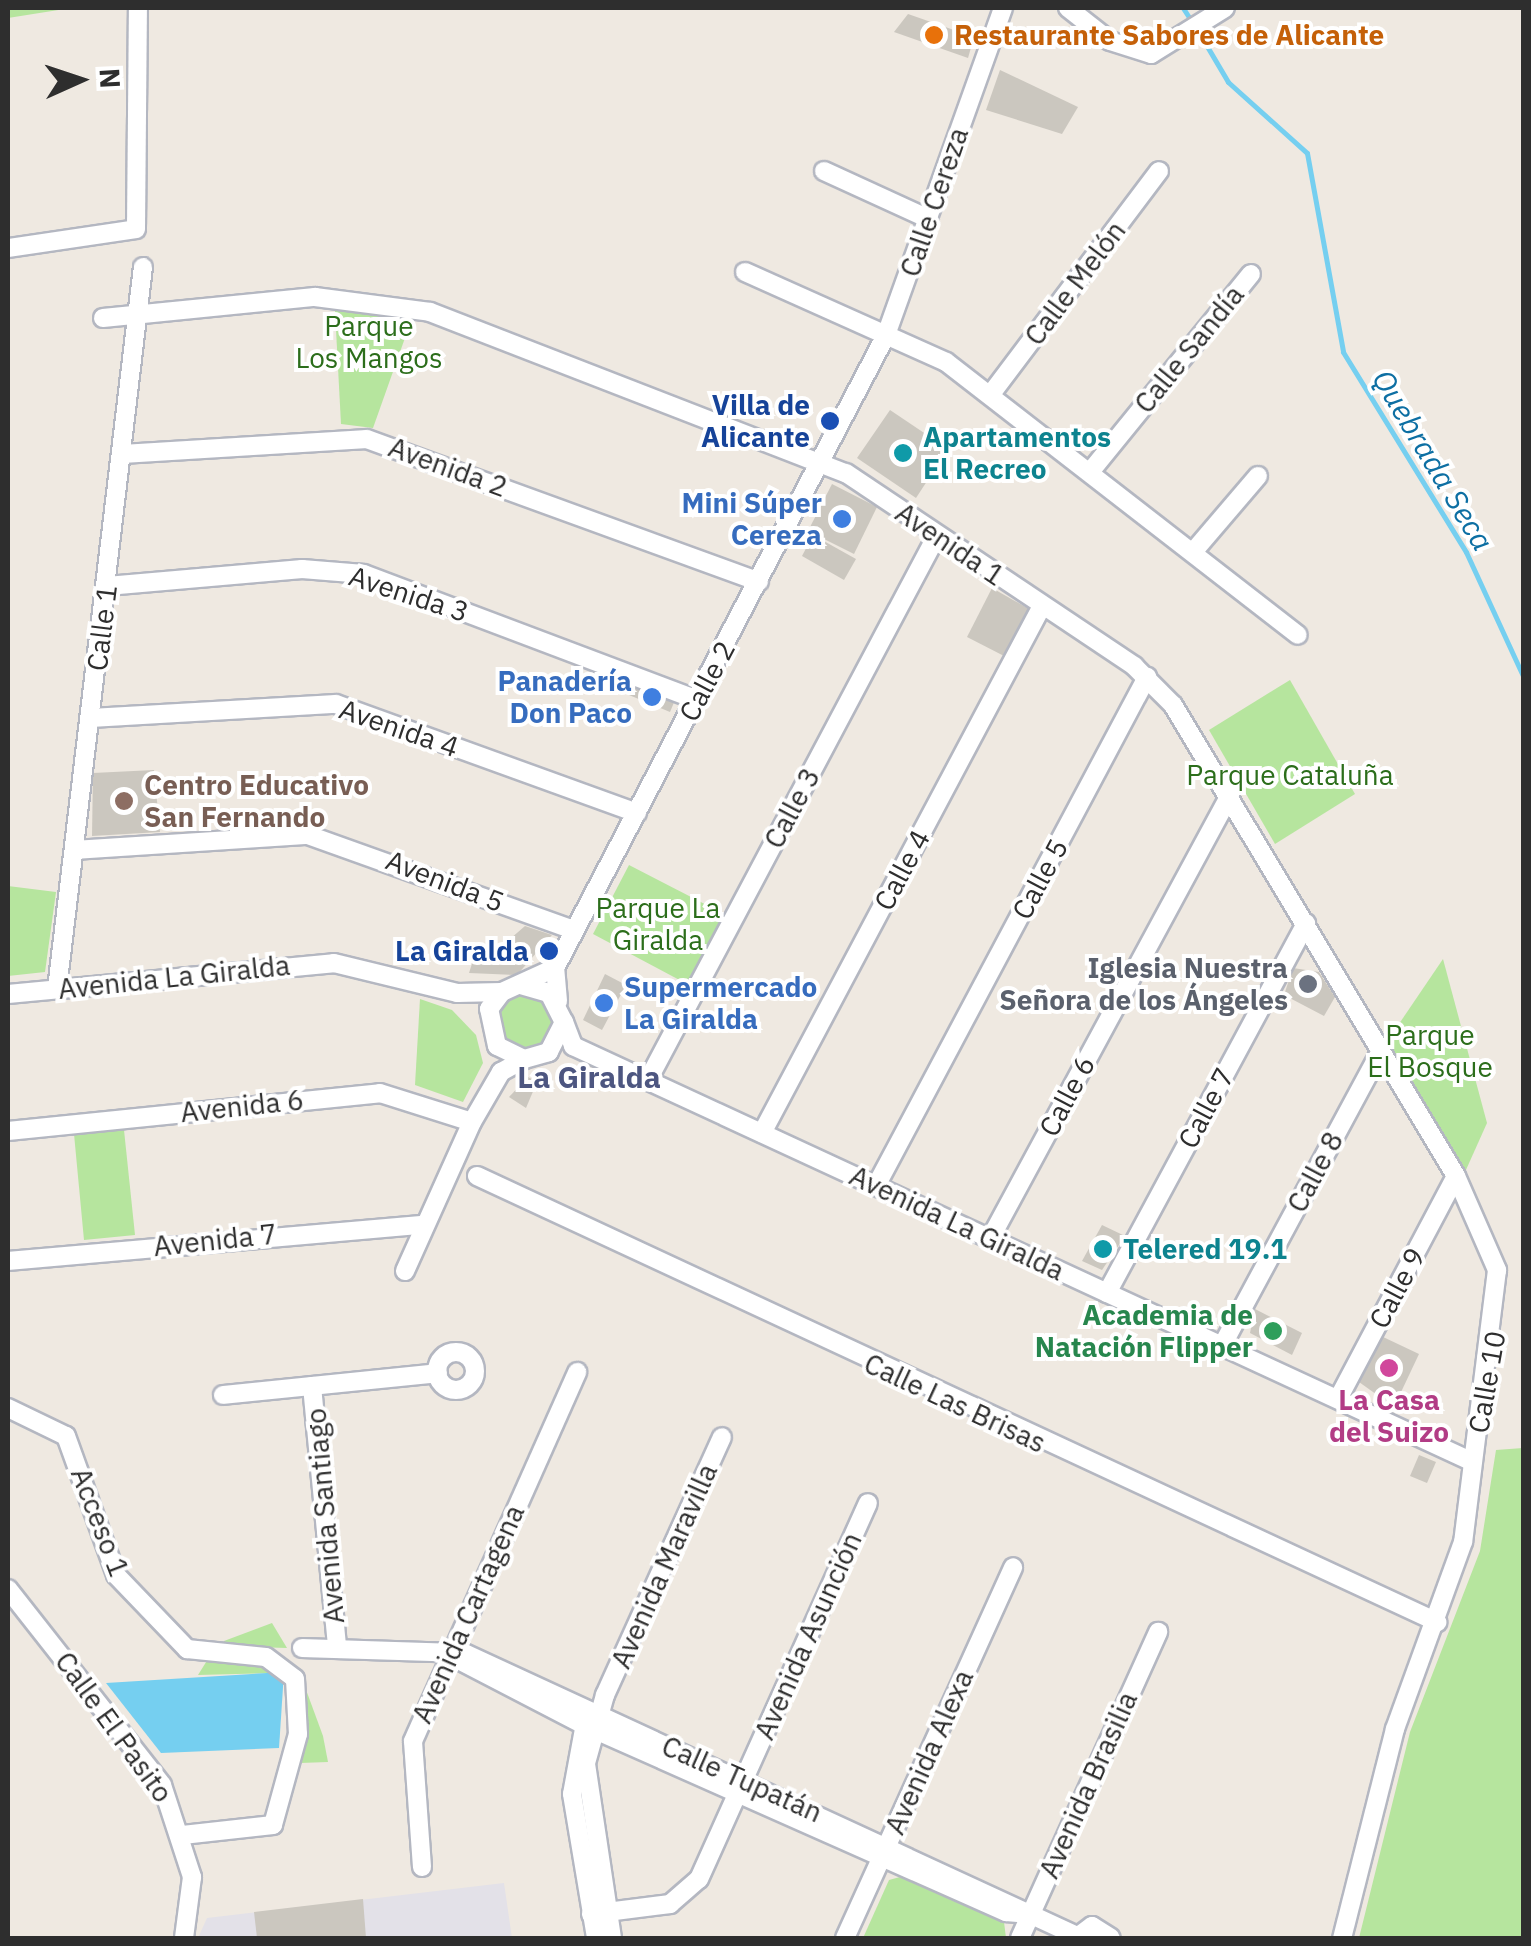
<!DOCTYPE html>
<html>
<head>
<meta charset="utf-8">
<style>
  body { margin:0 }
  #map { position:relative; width:1531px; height:1946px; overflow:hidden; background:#efe9e1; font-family:"IBM Plex Sans",sans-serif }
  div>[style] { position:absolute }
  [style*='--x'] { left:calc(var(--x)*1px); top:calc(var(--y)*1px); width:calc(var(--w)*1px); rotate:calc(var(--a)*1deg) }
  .industrial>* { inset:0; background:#e3e1e8 }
  .green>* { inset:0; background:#b6e59e }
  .round { border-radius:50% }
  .water>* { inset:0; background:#75cff0 }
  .stream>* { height:5px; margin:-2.5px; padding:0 2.5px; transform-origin:2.5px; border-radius:2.5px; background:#75cff0 }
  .building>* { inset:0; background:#cbc7bf }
  .roads { filter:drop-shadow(2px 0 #b4b7c1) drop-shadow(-2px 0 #b4b7c1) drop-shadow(0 2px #b4b7c1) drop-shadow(0 -2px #b4b7c1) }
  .street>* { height:18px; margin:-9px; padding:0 9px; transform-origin:9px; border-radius:9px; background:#fff }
  .street>.ring { margin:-9px; padding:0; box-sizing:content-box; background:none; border:18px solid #fff; border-radius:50% }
  .dots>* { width:28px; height:28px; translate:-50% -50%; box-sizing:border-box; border:5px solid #fff; border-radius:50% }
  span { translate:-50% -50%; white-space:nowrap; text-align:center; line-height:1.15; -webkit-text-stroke:8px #fff; paint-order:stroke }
  .food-label { font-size:28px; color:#c56008; font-weight:700 }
  .left { translate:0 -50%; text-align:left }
  .street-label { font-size:28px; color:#2e2e2e }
  .park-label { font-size:28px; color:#2c6e1b }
  .transit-label { font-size:28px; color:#164399; font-weight:700 }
  .right { translate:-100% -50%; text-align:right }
  .culture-label { font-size:28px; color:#0d838f; font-weight:700 }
  .shop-label { font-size:28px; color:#366cbe; font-weight:700 }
  .education-label { font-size:28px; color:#785e54; font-weight:700 }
  .worship-label { font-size:28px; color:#5b616d; font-weight:700 }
  .leisure-label { font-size:28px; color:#27864d; font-weight:700 }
  .hotel-label { font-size:28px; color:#b23c85; font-weight:700 }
  .water-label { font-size:30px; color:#0d6fa3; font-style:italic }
  .neighbourhood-label { font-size:30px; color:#4d5680; font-weight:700 }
  .frame { position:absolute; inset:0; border:10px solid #2e2e2e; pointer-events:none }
  .north { position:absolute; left:30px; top:30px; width:100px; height:100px; -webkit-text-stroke:8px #fff; paint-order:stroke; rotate:87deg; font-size:28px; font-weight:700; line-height:40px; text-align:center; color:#2e2e2e }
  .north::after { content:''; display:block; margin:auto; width:35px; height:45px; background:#2e2e2e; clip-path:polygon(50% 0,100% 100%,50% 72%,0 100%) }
</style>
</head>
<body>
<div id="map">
  <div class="industrial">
    <i style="clip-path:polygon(504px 1883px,512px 1938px,198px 1938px,207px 1918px)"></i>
  </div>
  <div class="green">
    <i style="clip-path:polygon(8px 8px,71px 8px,8px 18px)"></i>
    <i style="clip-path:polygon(377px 309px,411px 321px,373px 428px,341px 424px,335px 311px)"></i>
    <i style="clip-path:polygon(1290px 680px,1355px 794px,1275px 844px,1209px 730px)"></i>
    <i style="clip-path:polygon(629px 865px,724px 914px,687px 984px,593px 934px)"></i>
    <i style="clip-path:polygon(8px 886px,56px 892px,45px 972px,8px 976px)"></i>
    <i style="clip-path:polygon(1443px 959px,1487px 1123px,1461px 1181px,1384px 1046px)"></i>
    <i class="round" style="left:499px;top:994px;width:56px;height:56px"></i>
    <i style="clip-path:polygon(420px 999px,452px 1010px,476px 1035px,483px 1063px,463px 1102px,415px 1085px)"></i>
    <i style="clip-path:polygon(124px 1130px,135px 1235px,84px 1240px,74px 1134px)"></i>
    <i style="clip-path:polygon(1523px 1448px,1523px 1938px,1359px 1938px,1410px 1732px,1480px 1551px,1496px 1450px)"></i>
    <i style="clip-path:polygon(272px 1623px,287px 1648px,224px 1646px,224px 1641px)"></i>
    <i style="clip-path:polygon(208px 1659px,268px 1664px,273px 1673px,198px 1675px)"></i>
    <i style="clip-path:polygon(305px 1687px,323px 1736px,328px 1762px,300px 1763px)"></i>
    <i style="clip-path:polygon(900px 1877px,1004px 1922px,1006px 1938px,863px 1938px,889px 1880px)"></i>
  </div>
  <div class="water">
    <i style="clip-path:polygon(284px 1672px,279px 1748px,161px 1753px,106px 1683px)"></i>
  </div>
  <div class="stream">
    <i style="--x:1183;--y:8;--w:17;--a:57"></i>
    <i style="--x:1198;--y:31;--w:59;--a:59.5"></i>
    <i style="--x:1228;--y:82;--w:106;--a:41.9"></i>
    <i style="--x:1307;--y:153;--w:202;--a:79.7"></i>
    <i style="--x:1343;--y:352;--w:235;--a:58.4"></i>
    <i style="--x:1466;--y:552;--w:139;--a:65.3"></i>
  </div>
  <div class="building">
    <i style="clip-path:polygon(908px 14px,974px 37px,968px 58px,894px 32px)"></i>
    <i style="clip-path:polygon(1000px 70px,1078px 107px,1062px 134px,986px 110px)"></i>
    <i style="clip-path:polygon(890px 410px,948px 449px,916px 498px,857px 458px)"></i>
    <i style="clip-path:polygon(832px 484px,877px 507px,854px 554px,808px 531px)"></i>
    <i style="clip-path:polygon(813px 535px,856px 559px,844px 580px,802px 556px)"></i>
    <i style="clip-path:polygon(992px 588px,1031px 610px,1006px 657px,967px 637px)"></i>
    <i style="clip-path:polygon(634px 684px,675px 700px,670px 712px,629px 695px)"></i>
    <i style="clip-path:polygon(154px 770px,160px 832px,92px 836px,93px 773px)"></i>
    <i style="clip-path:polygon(525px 926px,552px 935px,517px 975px,469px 973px,478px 945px,496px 951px)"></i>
    <i style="clip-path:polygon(1293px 968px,1319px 972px,1335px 997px,1324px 1016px,1284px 995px)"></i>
    <i style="clip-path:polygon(605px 974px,626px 985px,602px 1030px,583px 1020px)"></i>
    <i style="clip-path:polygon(528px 1077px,537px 1082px,526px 1108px,509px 1097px)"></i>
    <i style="clip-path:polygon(1102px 1225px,1125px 1236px,1102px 1270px,1082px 1261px)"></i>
    <i style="clip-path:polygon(1255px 1309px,1302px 1333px,1292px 1355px,1250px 1333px)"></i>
    <i style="clip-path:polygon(1381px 1336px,1419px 1354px,1394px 1407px,1359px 1382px)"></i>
    <i style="clip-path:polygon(1419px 1455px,1436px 1462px,1427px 1483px,1410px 1476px)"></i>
    <i style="clip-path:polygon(363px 1899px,366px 1938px,257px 1938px,254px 1912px)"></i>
  </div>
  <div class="roads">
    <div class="street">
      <i style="--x:1068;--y:8;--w:53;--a:38.2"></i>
      <i style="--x:1110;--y:41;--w:43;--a:17.6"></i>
      <i style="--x:1151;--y:54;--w:87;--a:-31.9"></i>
      <i style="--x:824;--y:171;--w:115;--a:24.6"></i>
      <i style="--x:8;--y:248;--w:129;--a:-8.4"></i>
      <i style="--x:136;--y:229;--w:221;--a:-89.5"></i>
      <i style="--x:745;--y:272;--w:220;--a:24.1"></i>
      <i style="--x:946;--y:362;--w:445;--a:37.8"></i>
      <i style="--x:103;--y:318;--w:213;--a:-5.7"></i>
      <i style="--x:315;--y:297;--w:116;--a:7.4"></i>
      <i style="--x:430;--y:312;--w:446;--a:21.2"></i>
      <i style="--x:846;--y:473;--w:347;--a:33.8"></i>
      <i style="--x:1134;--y:666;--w:55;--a:45"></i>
      <i style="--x:1173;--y:705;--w:549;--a:59"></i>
      <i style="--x:1456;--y:1176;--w:103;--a:66.4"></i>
      <i style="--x:1497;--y:1270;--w:274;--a:97.1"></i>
      <i style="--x:1463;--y:1542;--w:199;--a:110"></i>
      <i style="--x:1395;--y:1729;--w:216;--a:104.2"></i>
      <i style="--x:991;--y:394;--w:279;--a:-53"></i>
      <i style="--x:123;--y:454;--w:244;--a:-3.5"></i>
      <i style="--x:367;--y:439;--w:417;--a:20"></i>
      <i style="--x:1090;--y:472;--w:255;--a:-50.9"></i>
      <i style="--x:1193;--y:552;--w:100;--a:-49.5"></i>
      <i style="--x:107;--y:586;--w:196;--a:-5"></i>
      <i style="--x:302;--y:569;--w:62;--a:4.6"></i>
      <i style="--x:364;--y:574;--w:356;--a:20.7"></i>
      <i style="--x:91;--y:718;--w:245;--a:-3.3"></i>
      <i style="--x:336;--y:704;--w:320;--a:19.9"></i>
      <i style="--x:75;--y:850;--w:233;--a:-3.7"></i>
      <i style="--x:308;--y:835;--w:282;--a:19.7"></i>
      <i style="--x:521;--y:985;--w:29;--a:16"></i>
      <i style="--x:549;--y:993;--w:33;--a:63"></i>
      <i style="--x:564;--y:1022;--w:34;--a:117"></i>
      <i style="--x:549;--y:1052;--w:26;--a:164"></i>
      <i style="--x:524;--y:1059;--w:30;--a:-154"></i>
      <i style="--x:497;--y:1046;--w:38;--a:-102"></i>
      <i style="--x:489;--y:1009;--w:21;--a:-53"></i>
      <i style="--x:502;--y:992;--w:58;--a:-24.4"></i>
      <i style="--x:57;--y:989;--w:727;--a:-83.21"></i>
      <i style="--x:8;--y:994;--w:327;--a:-5.4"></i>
      <i style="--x:334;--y:963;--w:127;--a:13.7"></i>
      <i style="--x:457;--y:993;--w:45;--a:-1.3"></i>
      <i style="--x:558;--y:1001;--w:33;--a:-95"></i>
      <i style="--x:555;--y:968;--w:714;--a:-62.39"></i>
      <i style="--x:886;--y:335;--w:347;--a:-70.3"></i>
      <i style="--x:564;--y:1022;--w:26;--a:69"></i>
      <i style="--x:573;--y:1046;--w:991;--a:24.81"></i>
      <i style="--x:648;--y:1080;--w:617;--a:-62.06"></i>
      <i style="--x:8;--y:1131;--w:374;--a:-5.8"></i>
      <i style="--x:380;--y:1093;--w:96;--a:17.5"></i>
      <i style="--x:762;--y:1133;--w:597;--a:-62.02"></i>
      <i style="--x:477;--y:1176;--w:1059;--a:24.92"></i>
      <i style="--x:876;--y:1186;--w:577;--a:-61.97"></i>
      <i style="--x:990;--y:1239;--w:505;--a:-61.61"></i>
      <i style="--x:8;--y:1261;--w:417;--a:-5"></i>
      <i style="--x:405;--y:1271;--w:163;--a:-65.8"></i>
      <i style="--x:472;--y:1122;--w:58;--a:-59.9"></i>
      <i style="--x:501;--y:1072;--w:26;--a:-29"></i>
      <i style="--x:1107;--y:1293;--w:420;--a:-61.7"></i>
      <i style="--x:1222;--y:1346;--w:335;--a:-61.7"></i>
      <i class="ring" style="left:437px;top:1352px;width:20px;height:20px"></i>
      <i style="--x:312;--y:1386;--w:261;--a:84.5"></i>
      <i style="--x:223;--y:1395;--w:216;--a:-5.8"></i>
      <i style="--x:1338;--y:1399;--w:252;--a:-62.1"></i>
      <i style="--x:8;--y:1408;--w:64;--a:25.8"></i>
      <i style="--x:66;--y:1436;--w:148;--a:70.2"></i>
      <i style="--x:116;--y:1575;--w:103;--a:46.2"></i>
      <i style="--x:187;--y:1649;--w:79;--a:5.8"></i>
      <i style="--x:266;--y:1657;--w:36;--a:37"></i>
      <i style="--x:295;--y:1679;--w:55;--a:86.9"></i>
      <i style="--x:298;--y:1734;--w:94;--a:105.4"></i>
      <i style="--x:273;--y:1825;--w:91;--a:173.7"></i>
      <i style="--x:8;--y:1589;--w:249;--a:51.8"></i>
      <i style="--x:162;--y:1785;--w:97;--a:71.9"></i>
      <i style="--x:192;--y:1877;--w:62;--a:97.5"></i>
      <i style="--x:302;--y:1648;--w:162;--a:1.8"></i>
      <i style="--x:464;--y:1653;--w:675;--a:24.78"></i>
      <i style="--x:449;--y:1655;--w:152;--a:27.4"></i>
      <i style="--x:584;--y:1725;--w:462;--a:23.9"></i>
      <i style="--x:1006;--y:1912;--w:24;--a:5"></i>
      <i style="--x:586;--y:1718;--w:77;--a:100.4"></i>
      <i style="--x:572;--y:1794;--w:146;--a:80.5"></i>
      <i style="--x:422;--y:1867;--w:126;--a:-94.1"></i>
      <i style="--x:413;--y:1741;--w:404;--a:-66"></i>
      <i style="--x:591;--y:1914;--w:80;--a:-7.2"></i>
      <i style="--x:670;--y:1904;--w:38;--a:-41"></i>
      <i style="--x:699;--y:1879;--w:412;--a:-65.8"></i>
      <i style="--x:612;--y:1938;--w:177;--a:-98.5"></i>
      <i style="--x:586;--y:1763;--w:71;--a:-74.4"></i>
      <i style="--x:605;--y:1695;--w:283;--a:-65.6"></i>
      <i style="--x:845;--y:1938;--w:407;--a:-65.6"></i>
      <i style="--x:1020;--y:1938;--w:336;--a:-65.7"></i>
      <i style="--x:1076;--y:1938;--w:20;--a:-37"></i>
      <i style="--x:1092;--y:1926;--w:22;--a:32"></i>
    </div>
  </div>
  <div class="dots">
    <i style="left:934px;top:35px;background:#e8710a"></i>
    <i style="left:830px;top:421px;background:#1a4fb4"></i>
    <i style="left:903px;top:453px;background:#0f9aa8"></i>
    <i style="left:842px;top:519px;background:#3f7fe0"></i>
    <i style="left:652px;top:697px;background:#3f7fe0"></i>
    <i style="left:124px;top:801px;background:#8d6e63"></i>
    <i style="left:549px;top:951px;background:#1a4fb4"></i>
    <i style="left:1308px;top:984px;background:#6b7280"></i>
    <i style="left:604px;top:1003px;background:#3f7fe0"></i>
    <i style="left:1103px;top:1249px;background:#0f9aa8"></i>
    <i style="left:1273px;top:1331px;background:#2e9e5b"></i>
    <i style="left:1389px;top:1368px;background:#d1479c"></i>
  </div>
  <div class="food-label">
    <span class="left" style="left:954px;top:35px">Restaurante Sabores de Alicante</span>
  </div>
  <div class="street-label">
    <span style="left:934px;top:202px;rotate:-71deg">Calle Cereza</span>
    <span style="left:1075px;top:283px;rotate:-53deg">Calle Melón</span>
    <span style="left:1189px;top:349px;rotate:-51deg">Calle Sandía</span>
    <span style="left:448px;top:467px;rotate:20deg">Avenida 2</span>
    <span style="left:950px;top:544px;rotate:34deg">Avenida 1</span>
    <span style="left:409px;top:594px;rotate:18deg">Avenida 3</span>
    <span style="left:102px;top:628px;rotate:-83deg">Calle 1</span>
    <span style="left:707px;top:681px;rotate:-62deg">Calle 2</span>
    <span style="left:399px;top:728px;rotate:19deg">Avenida 4</span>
    <span style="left:792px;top:808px;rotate:-62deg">Calle 3</span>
    <span style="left:902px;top:870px;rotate:-62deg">Calle 4</span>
    <span style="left:1040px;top:879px;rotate:-62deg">Calle 5</span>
    <span style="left:445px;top:881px;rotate:21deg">Avenida 5</span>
    <span style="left:174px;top:977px;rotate:-6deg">Avenida La Giralda</span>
    <span style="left:1067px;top:1096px;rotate:-62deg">Calle 6</span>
    <span style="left:242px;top:1106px;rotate:-6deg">Avenida 6</span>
    <span style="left:1206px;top:1108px;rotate:-62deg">Calle 7</span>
    <span style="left:1315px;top:1172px;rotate:-62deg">Calle 8</span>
    <span style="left:957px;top:1223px;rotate:25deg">Avenida La Giralda</span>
    <span style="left:215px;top:1240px;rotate:-6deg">Avenida 7</span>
    <span style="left:1397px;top:1288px;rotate:-62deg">Calle 9</span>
    <span style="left:1487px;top:1382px;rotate:-80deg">Calle 10</span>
    <span style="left:955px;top:1403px;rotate:25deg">Calle Las Brisas</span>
    <span style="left:325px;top:1516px;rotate:-95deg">Avenida Santiago</span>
    <span style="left:100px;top:1522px;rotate:69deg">Acceso 1</span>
    <span style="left:664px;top:1566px;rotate:-66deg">Avenida Maravilla</span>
    <span style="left:468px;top:1614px;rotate:-66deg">Avenida Cartagena</span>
    <span style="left:808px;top:1636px;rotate:-66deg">Avenida Asunción</span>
    <span style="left:114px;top:1727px;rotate:54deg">Calle El Pasito</span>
    <span style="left:929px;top:1752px;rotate:-66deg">Avenida Alexa</span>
    <span style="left:742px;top:1779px;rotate:24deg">Calle Tupatán</span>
    <span style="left:1088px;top:1785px;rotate:-66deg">Avenida Brasilia</span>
  </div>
  <div class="park-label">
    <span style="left:369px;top:342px">Parque<br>Los Mangos</span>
    <span style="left:1290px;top:775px">Parque Cataluña</span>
    <span style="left:658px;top:924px">Parque La<br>Giralda</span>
    <span style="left:1430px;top:1051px">Parque<br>El Bosque</span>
  </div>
  <div class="transit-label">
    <span class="right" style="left:810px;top:421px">Villa de<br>Alicante</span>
    <span class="right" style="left:529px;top:951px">La Giralda</span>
  </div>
  <div class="culture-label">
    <span class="left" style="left:923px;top:453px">Apartamentos<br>El Recreo</span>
    <span class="left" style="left:1123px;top:1249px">Telered 19.1</span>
  </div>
  <div class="shop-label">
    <span class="right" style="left:822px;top:519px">Mini Súper<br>Cereza</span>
    <span class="right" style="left:632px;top:697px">Panadería<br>Don Paco</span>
    <span class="left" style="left:624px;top:1003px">Supermercado<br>La Giralda</span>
  </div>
  <div class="education-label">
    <span class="left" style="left:144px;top:801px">Centro Educativo<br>San Fernando</span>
  </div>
  <div class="worship-label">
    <span class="right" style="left:1288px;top:984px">Iglesia Nuestra<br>Señora de los Ángeles</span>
  </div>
  <div class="leisure-label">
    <span class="right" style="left:1253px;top:1331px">Academia de<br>Natación Flipper</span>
  </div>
  <div class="hotel-label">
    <span style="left:1389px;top:1416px">La Casa<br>del Suizo</span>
  </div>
  <div class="water-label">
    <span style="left:1433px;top:460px;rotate:59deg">Quebrada Seca</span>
  </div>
  <div class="neighbourhood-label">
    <span style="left:589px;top:1077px">La Giralda</span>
  </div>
  <div class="frame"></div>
  <div class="north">N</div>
</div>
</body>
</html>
